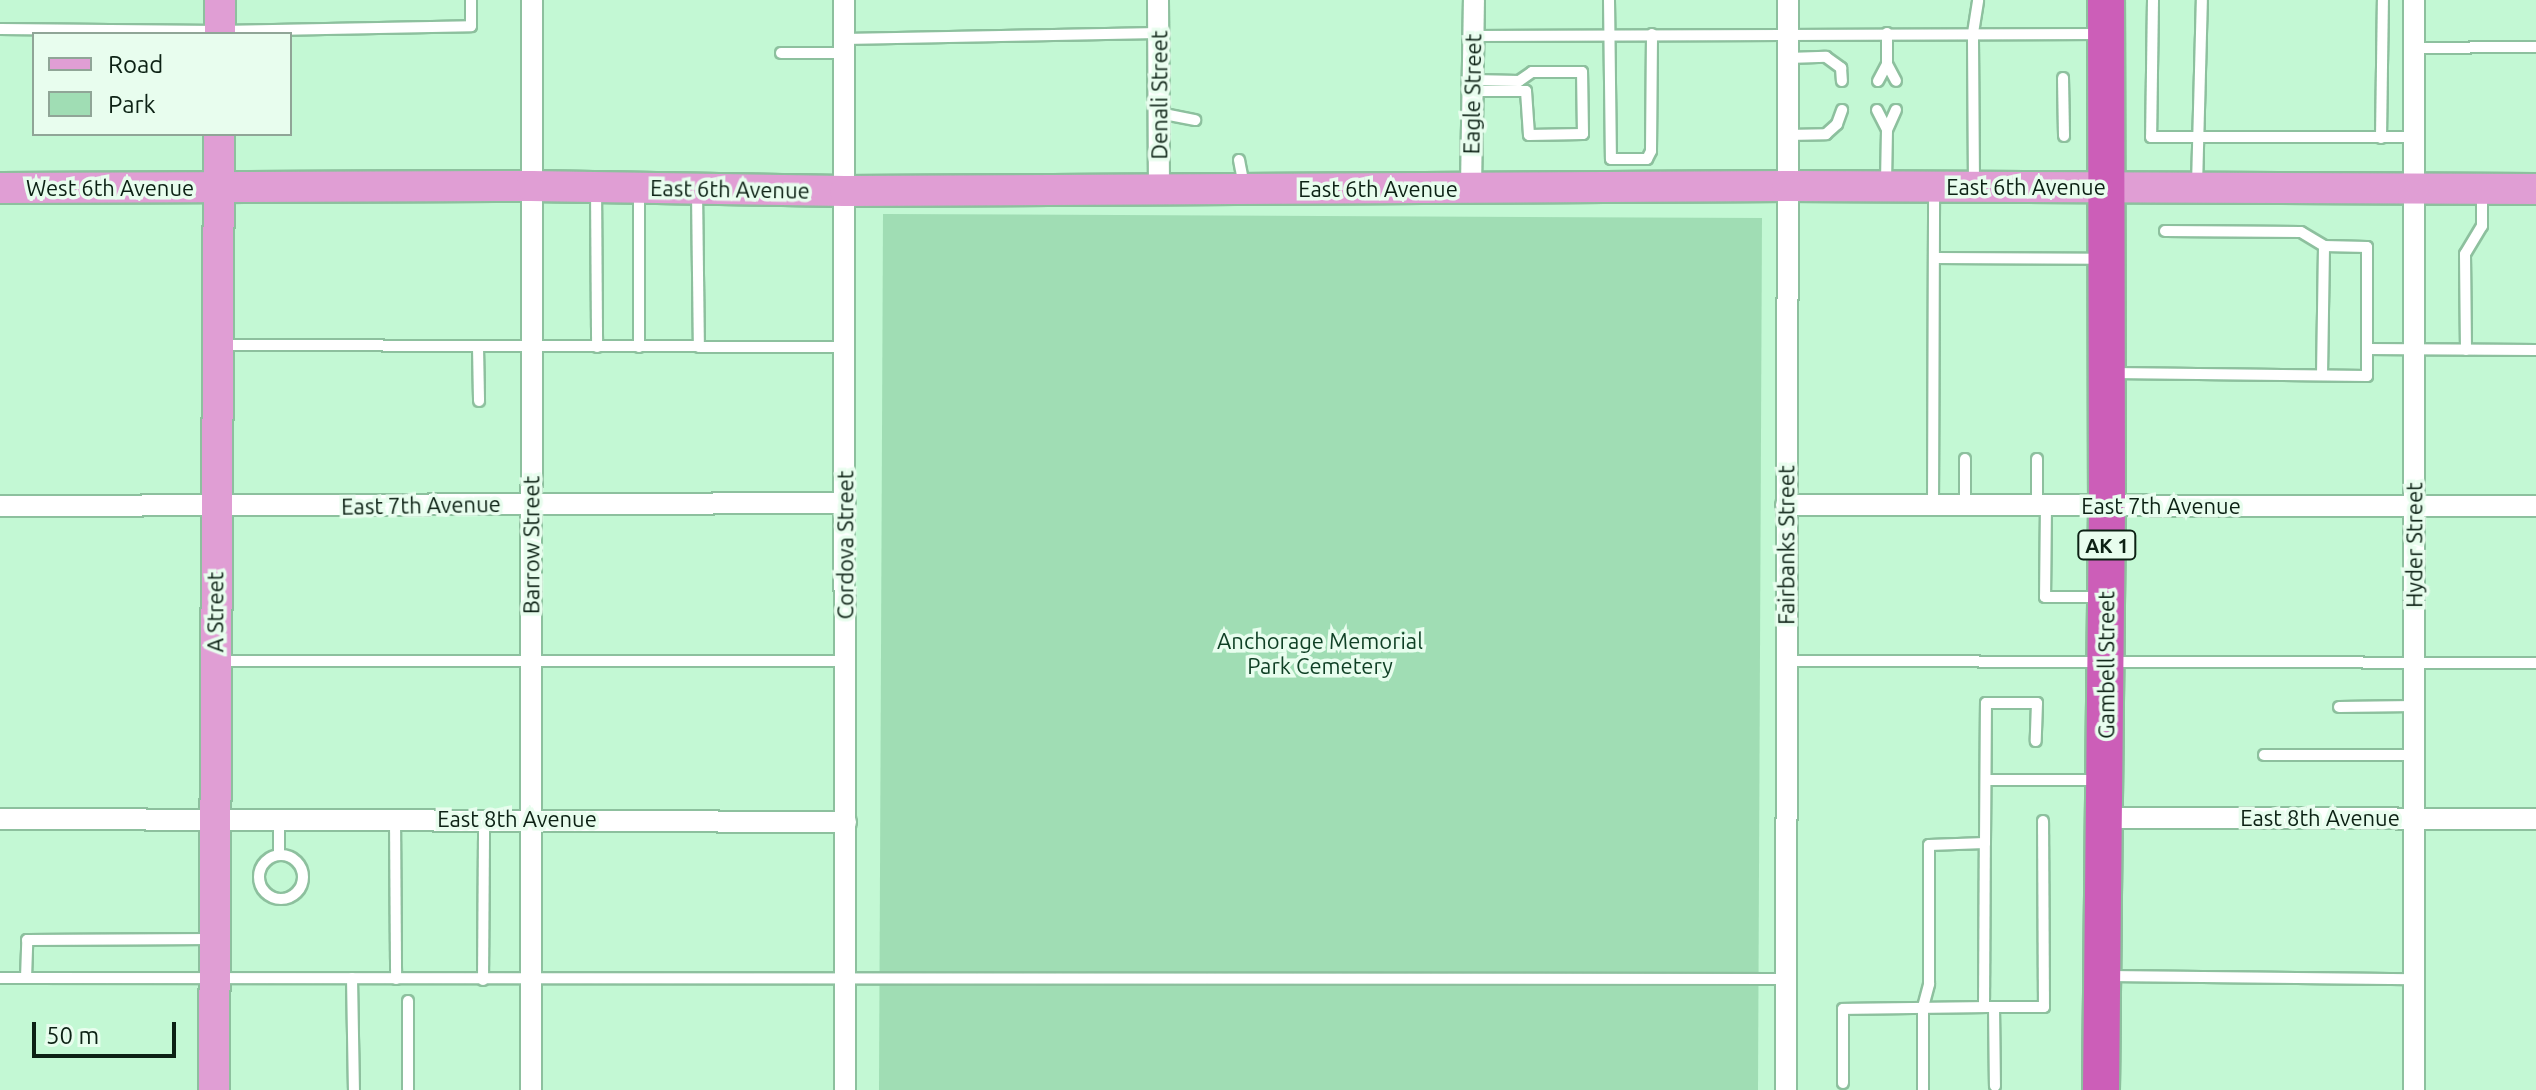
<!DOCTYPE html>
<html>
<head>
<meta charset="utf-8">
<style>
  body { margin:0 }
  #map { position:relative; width:2536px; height:1090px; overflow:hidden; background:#c3f8d4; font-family:Ubuntu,sans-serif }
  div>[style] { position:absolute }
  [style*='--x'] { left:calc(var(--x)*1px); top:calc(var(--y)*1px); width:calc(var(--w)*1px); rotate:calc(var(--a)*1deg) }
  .green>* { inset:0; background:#a0ddb4 }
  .roads { filter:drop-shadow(2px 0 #8dc09e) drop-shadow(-2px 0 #8dc09e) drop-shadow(0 2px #8dc09e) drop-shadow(0 -2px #8dc09e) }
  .lane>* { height:10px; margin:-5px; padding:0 5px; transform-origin:5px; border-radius:5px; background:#fff }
  .lane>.ring { margin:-5px; padding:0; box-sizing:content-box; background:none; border:10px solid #fff; border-radius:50% }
  .street>* { height:20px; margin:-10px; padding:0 10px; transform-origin:10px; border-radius:10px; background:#fff }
  .primary>* { height:30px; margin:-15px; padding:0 15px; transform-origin:15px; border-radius:15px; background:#e09ed4 }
  .highway>* { height:36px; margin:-18px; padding:0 18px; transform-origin:18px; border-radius:18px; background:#cc5eb8 }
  span { translate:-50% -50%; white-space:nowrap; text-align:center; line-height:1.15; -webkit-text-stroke:7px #e8fdee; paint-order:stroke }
  .shield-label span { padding:2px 6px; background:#e8fdee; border:2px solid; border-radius:6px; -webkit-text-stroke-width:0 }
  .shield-label { font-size:20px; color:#0c2114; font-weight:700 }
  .street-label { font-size:22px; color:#0c2114 }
  .park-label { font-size:22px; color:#0e3f24 }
  .legend { position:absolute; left:32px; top:32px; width:260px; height:104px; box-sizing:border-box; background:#e8fdee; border:2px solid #90a597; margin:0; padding:10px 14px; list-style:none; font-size:24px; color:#0c2114 }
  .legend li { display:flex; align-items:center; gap:16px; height:40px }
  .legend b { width:40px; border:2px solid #90a597 }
  .scale { position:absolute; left:32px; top:1022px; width:144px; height:36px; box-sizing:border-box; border:4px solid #0c2114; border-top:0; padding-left:10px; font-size:24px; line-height:28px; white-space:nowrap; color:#0c2114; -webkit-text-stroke:6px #e8fdee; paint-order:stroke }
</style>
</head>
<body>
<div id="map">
  <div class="green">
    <i style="clip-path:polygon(883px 214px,1762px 218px,1758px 1090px,879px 1090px)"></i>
  </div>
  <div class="roads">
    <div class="lane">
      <i style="--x:1609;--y:0;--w:159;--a:89.3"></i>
      <i style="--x:1611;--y:159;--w:36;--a:0"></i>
      <i style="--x:1647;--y:159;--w:9;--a:-63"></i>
      <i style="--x:1651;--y:151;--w:117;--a:-89.5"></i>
      <i style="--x:2153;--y:0;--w:137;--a:90.8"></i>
      <i style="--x:2151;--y:137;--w:263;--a:0"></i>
      <i style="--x:0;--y:29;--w:220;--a:0.5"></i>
      <i style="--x:220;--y:31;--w:251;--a:-1.1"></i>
      <i style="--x:471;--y:26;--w:26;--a:-90"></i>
      <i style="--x:1473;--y:36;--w:626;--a:-0.18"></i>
      <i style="--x:844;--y:39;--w:314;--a:-1.1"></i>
      <i style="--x:2414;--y:48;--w:122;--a:-0.5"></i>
      <i style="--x:781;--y:53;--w:63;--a:0"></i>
      <i style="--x:1788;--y:58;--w:38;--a:-2"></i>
      <i style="--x:1826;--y:57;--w:19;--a:36"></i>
      <i style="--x:1841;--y:68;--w:13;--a:86"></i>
      <i style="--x:1887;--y:64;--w:19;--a:62"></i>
      <i style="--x:2063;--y:78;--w:58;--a:89"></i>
      <i style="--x:1878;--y:81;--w:19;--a:-62"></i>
      <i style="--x:1887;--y:64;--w:31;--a:-90"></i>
      <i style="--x:1472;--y:91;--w:54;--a:0"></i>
      <i style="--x:1526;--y:91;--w:44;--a:86.1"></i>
      <i style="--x:1529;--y:135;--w:54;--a:-1.1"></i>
      <i style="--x:1583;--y:134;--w:62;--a:-90.9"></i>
      <i style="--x:1582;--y:72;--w:50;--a:180"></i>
      <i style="--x:1532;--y:72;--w:16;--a:145"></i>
      <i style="--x:1519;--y:81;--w:46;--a:-178.8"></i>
      <i style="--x:1877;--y:110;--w:22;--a:63"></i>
      <i style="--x:1887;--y:130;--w:54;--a:91.1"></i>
      <i style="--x:1159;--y:113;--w:37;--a:11"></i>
      <i style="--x:1887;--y:130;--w:22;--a:-66"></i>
      <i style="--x:1787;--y:135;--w:39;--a:-1"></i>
      <i style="--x:1826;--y:134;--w:15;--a:-42"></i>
      <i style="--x:1837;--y:124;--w:15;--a:-70"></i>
      <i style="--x:2381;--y:138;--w:138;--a:-89.2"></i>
      <i style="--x:1239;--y:160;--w:25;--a:79"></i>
      <i style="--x:1974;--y:184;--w:151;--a:-90.4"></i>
      <i style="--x:1973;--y:33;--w:33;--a:-81"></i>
      <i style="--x:2197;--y:186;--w:186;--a:-88.5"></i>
      <i style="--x:596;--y:188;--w:159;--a:89.6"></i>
      <i style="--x:697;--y:191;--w:156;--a:89.3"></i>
      <i style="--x:2165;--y:231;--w:136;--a:0.4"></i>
      <i style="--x:2301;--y:232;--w:27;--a:31"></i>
      <i style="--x:1934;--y:258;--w:166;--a:0.3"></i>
      <i style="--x:219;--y:345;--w:626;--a:0.18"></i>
      <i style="--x:478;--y:347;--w:54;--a:88.9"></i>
      <i style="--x:639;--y:347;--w:157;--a:-90"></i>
      <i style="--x:2466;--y:350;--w:96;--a:-90.6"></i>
      <i style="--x:2465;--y:254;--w:33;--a:-59"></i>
      <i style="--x:2482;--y:226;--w:33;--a:-90"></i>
      <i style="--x:2113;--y:373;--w:254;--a:0.7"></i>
      <i style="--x:2367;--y:376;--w:27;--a:-90"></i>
      <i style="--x:2367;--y:349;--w:169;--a:0.3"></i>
      <i style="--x:2322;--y:375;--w:129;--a:-89.1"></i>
      <i style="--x:2324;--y:246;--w:43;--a:1.3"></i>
      <i style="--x:2367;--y:247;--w:102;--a:90"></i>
      <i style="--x:1933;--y:505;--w:317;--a:-89.8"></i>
      <i style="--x:1965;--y:505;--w:46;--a:-90"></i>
      <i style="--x:2037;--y:505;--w:46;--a:-90"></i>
      <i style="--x:2046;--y:505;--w:92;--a:90.6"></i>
      <i style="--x:2045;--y:597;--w:55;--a:0"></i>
      <i style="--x:219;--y:661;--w:626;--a:0"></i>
      <i style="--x:1786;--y:661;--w:750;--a:0.15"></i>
      <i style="--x:2339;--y:707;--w:75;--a:-0.8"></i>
      <i style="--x:2264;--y:755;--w:149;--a:0"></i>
      <i style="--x:1986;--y:780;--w:114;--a:0"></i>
      <i style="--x:279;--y:818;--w:37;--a:90"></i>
      <i style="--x:395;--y:819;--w:160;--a:89.6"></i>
      <i class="ring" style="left:259px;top:855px;width:34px;height:34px"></i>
      <i style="--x:2108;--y:976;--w:306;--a:0.6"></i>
      <i style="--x:0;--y:978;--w:1786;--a:0.03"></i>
      <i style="--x:26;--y:978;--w:38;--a:-88"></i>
      <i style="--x:27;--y:940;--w:185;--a:-0.3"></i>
      <i style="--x:352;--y:978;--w:112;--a:89"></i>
      <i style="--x:483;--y:980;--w:161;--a:-89.6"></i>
      <i style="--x:408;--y:1001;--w:89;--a:90"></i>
      <i style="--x:1984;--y:1007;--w:60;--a:0"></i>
      <i style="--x:2044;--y:1007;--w:186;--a:-90.3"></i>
      <i style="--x:1994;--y:1007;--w:79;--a:89.3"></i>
      <i style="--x:1843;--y:1083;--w:74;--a:-90"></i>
      <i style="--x:1843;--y:1009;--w:141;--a:-0.8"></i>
      <i style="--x:1984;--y:1007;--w:164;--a:-89.7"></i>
      <i style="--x:1923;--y:1090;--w:83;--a:-90"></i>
      <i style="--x:1923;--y:1007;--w:24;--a:-75"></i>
      <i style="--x:1929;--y:984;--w:139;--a:-90"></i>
      <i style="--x:1929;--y:845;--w:56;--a:-2"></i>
      <i style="--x:1985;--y:843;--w:140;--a:-89.6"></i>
      <i style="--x:1986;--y:703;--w:51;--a:0"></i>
      <i style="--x:2037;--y:703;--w:38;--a:92"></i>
    </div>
    <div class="street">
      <i style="--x:844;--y:0;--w:1090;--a:89.95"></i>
      <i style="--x:1158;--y:0;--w:189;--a:89.7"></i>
      <i style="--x:1471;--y:188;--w:188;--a:-89.1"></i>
      <i style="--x:1786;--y:505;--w:750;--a:0.08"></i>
      <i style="--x:0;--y:506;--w:845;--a:-0.2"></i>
      <i style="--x:2104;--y:818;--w:432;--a:0.1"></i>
      <i style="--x:0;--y:819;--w:846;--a:0.2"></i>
      <i style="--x:531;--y:1090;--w:1090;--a:-89.95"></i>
      <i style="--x:1786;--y:1090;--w:1090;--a:-89.89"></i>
      <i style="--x:2414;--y:1090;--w:1090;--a:-90"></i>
    </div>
    <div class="primary">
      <i style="--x:220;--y:0;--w:34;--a:90"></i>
      <i style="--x:0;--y:188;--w:531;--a:-0.22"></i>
      <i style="--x:531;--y:186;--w:314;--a:0.9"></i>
      <i style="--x:845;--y:191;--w:942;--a:-0.3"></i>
      <i style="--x:1787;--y:186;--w:749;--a:0.23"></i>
      <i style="--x:214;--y:1090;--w:956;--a:-89.7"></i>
    </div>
    <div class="highway">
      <i style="--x:2101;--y:1090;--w:584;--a:-89.41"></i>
      <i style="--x:2107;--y:506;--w:506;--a:-90.11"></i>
    </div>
  </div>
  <div class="shield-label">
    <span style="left:2107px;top:545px">AK 1</span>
  </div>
  <div class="street-label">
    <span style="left:1472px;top:94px;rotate:-89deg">Eagle Street</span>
    <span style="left:1159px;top:95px;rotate:-90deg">Denali Street</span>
    <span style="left:2026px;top:187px">East 6th Avenue</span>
    <span style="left:110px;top:188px">West 6th Avenue</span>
    <span style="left:730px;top:189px;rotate:1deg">East 6th Avenue</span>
    <span style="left:1378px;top:189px">East 6th Avenue</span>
    <span style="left:421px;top:505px;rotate:-1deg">East 7th Avenue</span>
    <span style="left:2161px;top:506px">East 7th Avenue</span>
    <span style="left:531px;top:545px;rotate:-90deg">Barrow Street</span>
    <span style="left:845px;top:545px;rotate:-90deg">Cordova Street</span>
    <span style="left:1786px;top:545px;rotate:-90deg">Fairbanks Street</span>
    <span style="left:2414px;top:545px;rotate:-90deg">Hyder Street</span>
    <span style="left:215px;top:612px;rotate:-90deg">A Street</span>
    <span style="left:2106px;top:665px;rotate:-90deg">Gambell Street</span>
    <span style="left:2320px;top:818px">East 8th Avenue</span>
    <span style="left:517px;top:819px">East 8th Avenue</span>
  </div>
  <div class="park-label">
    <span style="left:1320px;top:653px">Anchorage Memorial<br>Park Cemetery</span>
  </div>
  <ul class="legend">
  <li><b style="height:10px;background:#e09ed4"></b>Road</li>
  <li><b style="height:22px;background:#a0ddb4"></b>Park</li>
  </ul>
  <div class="scale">50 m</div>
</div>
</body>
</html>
